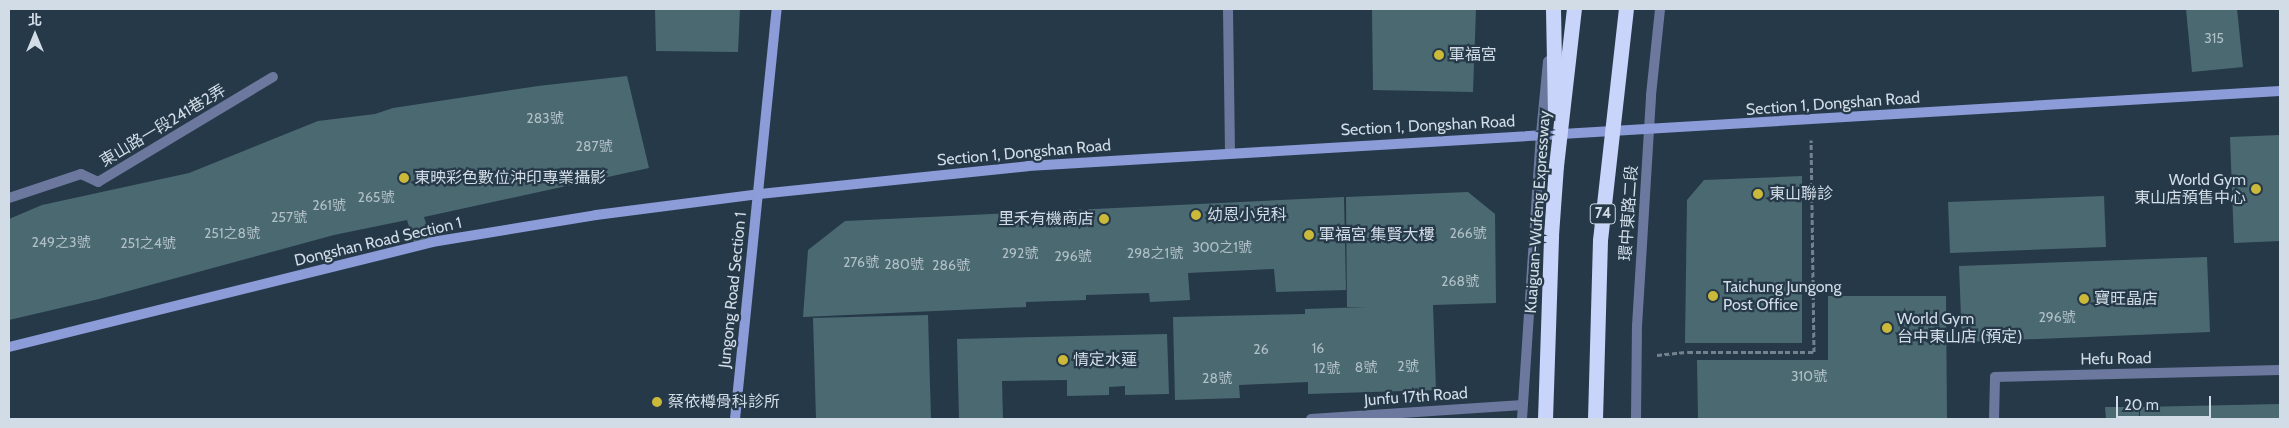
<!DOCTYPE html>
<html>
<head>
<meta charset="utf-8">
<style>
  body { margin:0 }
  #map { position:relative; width:2289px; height:428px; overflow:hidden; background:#263949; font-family:Cabin,"Noto Sans TC",sans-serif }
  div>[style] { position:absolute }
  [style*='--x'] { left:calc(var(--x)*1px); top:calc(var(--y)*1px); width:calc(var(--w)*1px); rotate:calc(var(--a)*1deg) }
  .building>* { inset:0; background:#4b6970 }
  .path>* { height:3px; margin-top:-1.5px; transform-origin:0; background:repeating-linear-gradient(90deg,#72828f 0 5px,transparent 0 7.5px) }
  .lane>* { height:10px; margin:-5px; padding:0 5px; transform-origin:5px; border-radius:5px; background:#6d789e }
  .street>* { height:10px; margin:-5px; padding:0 5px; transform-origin:5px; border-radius:5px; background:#6d789e }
  .secondary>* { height:10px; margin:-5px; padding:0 5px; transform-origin:5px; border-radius:5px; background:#8b9cd8 }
  .highway>* { height:15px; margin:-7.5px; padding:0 7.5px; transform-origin:7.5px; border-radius:7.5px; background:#c9d4fa }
  .dots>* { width:14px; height:14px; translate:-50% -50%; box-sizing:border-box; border:2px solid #263949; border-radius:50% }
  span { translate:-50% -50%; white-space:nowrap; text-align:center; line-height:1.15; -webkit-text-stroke:4.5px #263949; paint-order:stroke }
  .number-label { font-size:14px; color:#b0bfc8 }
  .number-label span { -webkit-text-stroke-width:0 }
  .shield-label span { padding:1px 4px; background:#263949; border:1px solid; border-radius:4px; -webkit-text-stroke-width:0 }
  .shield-label { font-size:15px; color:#d1dce6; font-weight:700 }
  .poi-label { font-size:16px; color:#d1dce6 }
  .left { translate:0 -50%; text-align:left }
  .right { translate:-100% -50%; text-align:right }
  .street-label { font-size:16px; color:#d1dce6 }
  .frame { position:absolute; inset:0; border:10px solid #d1dce6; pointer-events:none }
  .north { position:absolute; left:10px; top:10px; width:50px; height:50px; -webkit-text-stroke:4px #263949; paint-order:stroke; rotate:0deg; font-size:14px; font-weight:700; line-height:20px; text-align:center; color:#d1dce6 }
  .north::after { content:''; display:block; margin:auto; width:18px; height:22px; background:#d1dce6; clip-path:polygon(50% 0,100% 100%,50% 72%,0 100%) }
  .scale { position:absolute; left:2116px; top:396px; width:95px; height:22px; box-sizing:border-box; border:2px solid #d1dce6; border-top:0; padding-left:6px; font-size:15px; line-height:18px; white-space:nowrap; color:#d1dce6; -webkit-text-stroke:4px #263949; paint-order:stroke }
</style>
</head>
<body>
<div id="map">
  <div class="building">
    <i style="clip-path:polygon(655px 9px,740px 9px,738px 52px,656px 51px)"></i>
    <i style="clip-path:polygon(1372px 9px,1476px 9px,1473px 92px,1373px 90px)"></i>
    <i style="clip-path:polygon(2186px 9px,2237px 9px,2243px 67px,2192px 72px)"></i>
    <i style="clip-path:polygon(627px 76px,649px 168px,424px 217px,432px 242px,415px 246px,407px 220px,334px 235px,99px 299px,9px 320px,9px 219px,42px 205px,189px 173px,318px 121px,375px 114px,393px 108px,538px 86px)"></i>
    <i style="clip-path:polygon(2280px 135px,2280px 241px,2234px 243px,2230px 137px)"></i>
    <i style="clip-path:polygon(1802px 176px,1802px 343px,1685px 343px,1687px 200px,1704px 180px)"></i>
    <i style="clip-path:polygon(1468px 192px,1495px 214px,1496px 303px,1433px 305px,1436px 390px,1308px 394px,1308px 382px,1239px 385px,1240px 398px,1175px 400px,1173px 317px,1305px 314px,1305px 309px,1367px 307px,1347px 307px,1346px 197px)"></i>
    <i style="clip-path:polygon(2104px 196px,2106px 247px,1950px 253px,1948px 202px)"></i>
    <i style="clip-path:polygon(1344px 197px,1346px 290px,1276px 292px,1274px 269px,1188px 273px,1190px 300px,1150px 302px,1149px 293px,1086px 295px,1086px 300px,1026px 302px,1026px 307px,803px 317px,808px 250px,845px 221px)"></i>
    <i style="clip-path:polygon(2207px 257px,2210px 332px,1962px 342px,1959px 266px)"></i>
    <i style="clip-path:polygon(1828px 296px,1946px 296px,1947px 419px,1698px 419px,1697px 360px,1828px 360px)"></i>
    <i style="clip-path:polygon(928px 315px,931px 419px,816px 419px,813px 318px)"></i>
    <i style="clip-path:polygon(1167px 334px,1169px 394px,1125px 395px,1125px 386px,1109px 387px,1109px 395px,1067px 396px,1067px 380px,1002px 381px,1003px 419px,959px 419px,957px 339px)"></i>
    <i style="clip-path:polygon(2280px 404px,2280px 419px,2140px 419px,2140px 407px)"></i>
    <i style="clip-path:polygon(2105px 407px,2139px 407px,2139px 419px,2106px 419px)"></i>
  </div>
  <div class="path">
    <i style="--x:1657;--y:355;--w:31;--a:-6"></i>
    <i style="--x:1688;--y:352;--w:126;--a:0"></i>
    <i style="--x:1814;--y:352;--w:212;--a:-90.8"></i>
  </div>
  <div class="lane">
    <i style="--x:1228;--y:9;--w:144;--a:89.2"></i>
    <i style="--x:9;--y:198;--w:76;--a:-18.4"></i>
    <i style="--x:81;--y:174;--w:19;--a:25"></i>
    <i style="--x:98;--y:182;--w:204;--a:-31"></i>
  </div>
  <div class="street">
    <i style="--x:1311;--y:419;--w:212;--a:-3.8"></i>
    <i style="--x:1522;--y:419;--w:286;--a:-86.2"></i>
    <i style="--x:1541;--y:134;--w:73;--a:-84.5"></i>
    <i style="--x:1636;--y:419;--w:93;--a:-89.4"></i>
    <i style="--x:1637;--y:326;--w:231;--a:-86.5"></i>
    <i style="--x:1651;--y:95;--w:86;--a:-84"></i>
    <i style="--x:1994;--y:419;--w:42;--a:-88.6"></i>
    <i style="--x:1995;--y:377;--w:285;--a:-1.4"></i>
  </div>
  <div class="secondary">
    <i style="--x:9;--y:347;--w:436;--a:-13.9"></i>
    <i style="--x:432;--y:242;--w:166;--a:-9.3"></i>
    <i style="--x:596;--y:215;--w:164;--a:-7.3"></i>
    <i style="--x:759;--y:194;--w:270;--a:-5.9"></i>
    <i style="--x:1028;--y:166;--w:1254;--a:-3.43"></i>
    <i style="--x:735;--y:419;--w:412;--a:-84.2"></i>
  </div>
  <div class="highway">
    <i style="--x:1553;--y:9;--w:101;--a:88.9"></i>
    <i style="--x:1545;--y:419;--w:184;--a:-88.1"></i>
    <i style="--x:1551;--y:235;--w:69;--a:-85.9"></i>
    <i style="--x:1556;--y:166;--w:158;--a:-83.5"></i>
    <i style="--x:1595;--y:419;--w:179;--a:-88.4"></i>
    <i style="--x:1600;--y:240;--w:232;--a:-83.6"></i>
  </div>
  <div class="dots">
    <i style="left:1439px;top:55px;background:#cbb939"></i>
    <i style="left:404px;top:178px;background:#cbb939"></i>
    <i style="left:2256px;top:189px;background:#cbb939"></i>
    <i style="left:1758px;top:194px;background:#cbb939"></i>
    <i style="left:1196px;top:215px;background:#cbb939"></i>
    <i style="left:1104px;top:219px;background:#cbb939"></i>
    <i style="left:1309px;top:235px;background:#cbb939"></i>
    <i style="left:1713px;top:296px;background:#cbb939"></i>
    <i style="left:2084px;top:299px;background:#cbb939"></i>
    <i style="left:1887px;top:328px;background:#cbb939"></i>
    <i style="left:1063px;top:360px;background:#cbb939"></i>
    <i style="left:657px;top:402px;background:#cbb939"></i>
  </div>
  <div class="number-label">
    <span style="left:2214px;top:38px">315</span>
    <span style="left:545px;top:118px">283號</span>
    <span style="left:594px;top:146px">287號</span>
    <span style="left:376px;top:197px">265號</span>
    <span style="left:329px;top:205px">261號</span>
    <span style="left:289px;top:217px">257號</span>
    <span style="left:232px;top:233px">251之8號</span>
    <span style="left:1468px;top:233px">266號</span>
    <span style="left:61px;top:242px">249之3號</span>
    <span style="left:148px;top:243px">251之4號</span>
    <span style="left:1222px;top:247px">300之1號</span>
    <span style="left:1020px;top:253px">292號</span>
    <span style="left:1155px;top:253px">298之1號</span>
    <span style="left:1073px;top:256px">296號</span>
    <span style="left:861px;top:262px">276號</span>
    <span style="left:904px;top:264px">280號</span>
    <span style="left:951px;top:265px">286號</span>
    <span style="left:1460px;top:281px">268號</span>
    <span style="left:2057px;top:317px">296號</span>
    <span style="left:1318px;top:348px">16</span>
    <span style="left:1261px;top:349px">26</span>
    <span style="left:1408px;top:366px">2號</span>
    <span style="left:1366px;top:367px">8號</span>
    <span style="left:1327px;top:368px">12號</span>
    <span style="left:1809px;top:376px">310號</span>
    <span style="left:1217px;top:378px">28號</span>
  </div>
  <div class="shield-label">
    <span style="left:1603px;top:214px">74</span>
  </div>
  <div class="poi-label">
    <span class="left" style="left:1449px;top:55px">軍福宮</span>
    <span class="left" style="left:414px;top:178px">東映彩色數位沖印專業攝影</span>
    <span class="right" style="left:2246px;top:189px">World Gym<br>東山店預售中心</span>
    <span class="left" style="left:1769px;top:194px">東山聯診</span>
    <span class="left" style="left:1207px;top:215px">幼恩小兒科</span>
    <span class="right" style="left:1094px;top:219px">里禾有機商店</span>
    <span class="left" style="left:1319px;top:235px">軍福宮 集賢大樓</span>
    <span class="left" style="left:1723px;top:296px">Taichung Jungong<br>Post Office</span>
    <span class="left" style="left:2094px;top:299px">寶旺晶店</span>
    <span class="left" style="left:1897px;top:328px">World Gym<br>台中東山店 (預定)</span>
    <span class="left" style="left:1073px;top:360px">情定水蓮</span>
    <span class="left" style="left:668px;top:402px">蔡依樽骨科診所</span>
  </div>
  <div class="street-label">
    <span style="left:1833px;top:104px;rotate:-4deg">Section 1, Dongshan Road</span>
    <span style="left:163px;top:126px;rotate:-31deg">東山路一段241巷2弄</span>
    <span style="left:1428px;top:126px;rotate:-3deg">Section 1, Dongshan Road</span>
    <span style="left:1024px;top:153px;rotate:-5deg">Section 1, Dongshan Road</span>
    <span style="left:1538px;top:212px;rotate:-86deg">Kuaiguan-Wufeng Expressway</span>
    <span style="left:1629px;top:213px;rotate:-86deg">環中東路二段</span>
    <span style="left:378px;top:242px;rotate:-13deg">Dongshan Road Section 1</span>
    <span style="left:733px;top:290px;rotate:-84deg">Jungong Road Section 1</span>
    <span style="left:2116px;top:359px;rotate:-1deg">Hefu Road</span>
    <span style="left:1416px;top:397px;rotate:-4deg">Junfu 17th Road</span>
  </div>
  <div class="frame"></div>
  <div class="north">北</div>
  <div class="scale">20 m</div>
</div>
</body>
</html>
